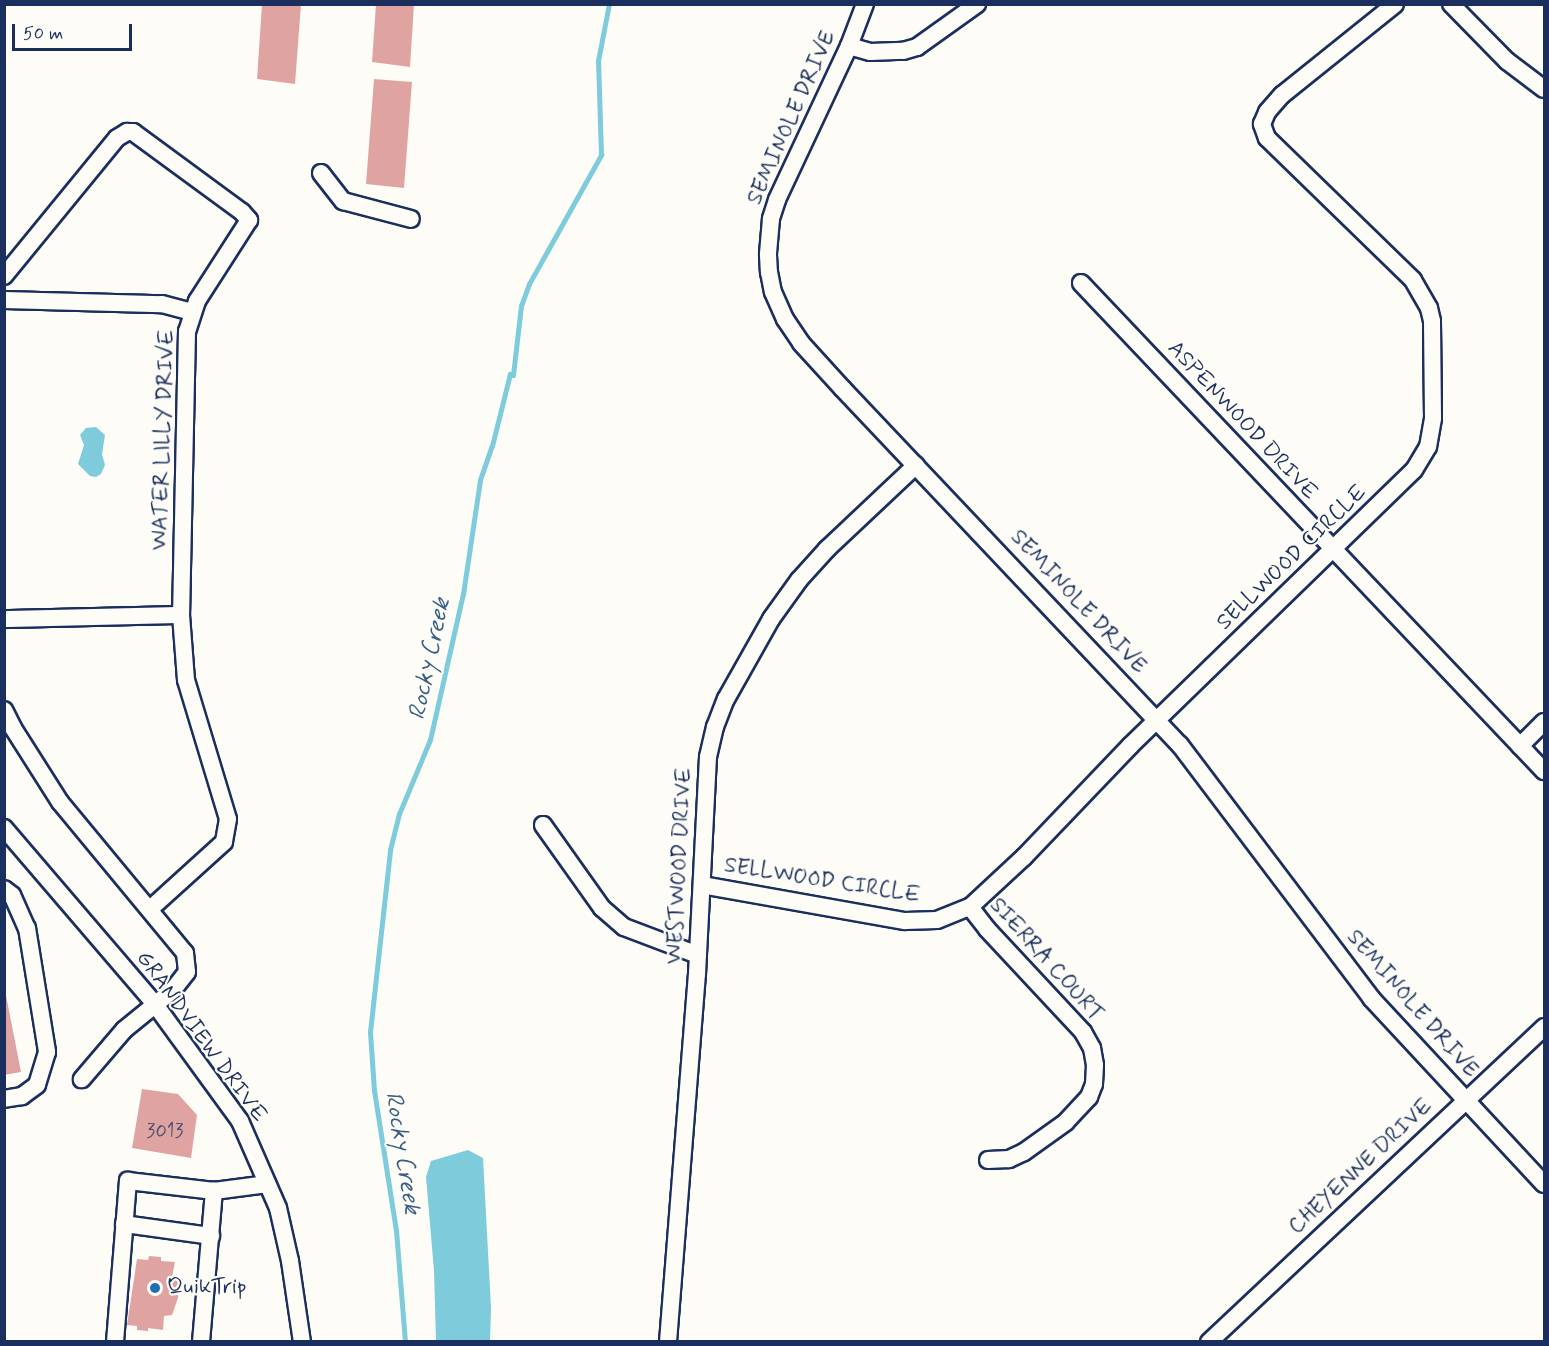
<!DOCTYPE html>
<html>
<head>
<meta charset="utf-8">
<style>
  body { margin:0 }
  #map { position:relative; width:1549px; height:1346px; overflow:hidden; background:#fdfcf7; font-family:Mynerve,sans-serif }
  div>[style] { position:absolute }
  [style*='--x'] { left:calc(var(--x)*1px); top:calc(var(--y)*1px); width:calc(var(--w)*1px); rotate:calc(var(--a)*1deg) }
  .water>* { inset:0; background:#7dcbdb }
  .stream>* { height:4.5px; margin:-2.25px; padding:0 2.25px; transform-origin:2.25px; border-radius:2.25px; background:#7dcbdb }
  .building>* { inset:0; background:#dfa4a2 }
  .roads { filter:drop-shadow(2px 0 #1b2f5e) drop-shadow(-2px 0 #1b2f5e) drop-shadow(0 2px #1b2f5e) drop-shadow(0 -2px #1b2f5e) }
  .minor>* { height:16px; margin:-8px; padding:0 8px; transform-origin:8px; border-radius:8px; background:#fdfcf7 }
  .dots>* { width:16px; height:16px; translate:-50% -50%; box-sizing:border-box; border:3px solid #fdfcf7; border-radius:50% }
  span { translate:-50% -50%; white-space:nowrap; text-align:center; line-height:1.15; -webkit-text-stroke:4.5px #fdfcf7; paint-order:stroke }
  .number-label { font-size:20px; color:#4c4c6f }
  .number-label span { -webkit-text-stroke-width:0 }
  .street-label { font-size:22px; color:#1b2f5e }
  .poi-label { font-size:22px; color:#1b2f5e }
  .left { translate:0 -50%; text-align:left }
  .water-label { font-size:24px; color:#385e84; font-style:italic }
  .frame { position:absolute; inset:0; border:6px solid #1b2f5e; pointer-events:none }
  .scale { position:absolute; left:12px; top:24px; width:120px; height:27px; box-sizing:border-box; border:3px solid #1b2f5e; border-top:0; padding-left:8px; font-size:18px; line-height:21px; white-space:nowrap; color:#1b2f5e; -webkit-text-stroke:4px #fdfcf7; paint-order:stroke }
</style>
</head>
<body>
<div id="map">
  <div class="water">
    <i style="clip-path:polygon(96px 427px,105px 435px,102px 454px,105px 465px,101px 474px,96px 477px,90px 476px,78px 464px,84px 445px,80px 435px,86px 428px)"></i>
    <i style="clip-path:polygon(468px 1150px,483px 1158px,491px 1308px,490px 1341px,436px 1341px,434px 1271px,426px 1177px,431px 1161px)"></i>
  </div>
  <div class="stream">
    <i style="--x:405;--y:1342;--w:111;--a:-94.6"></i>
    <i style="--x:396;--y:1231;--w:142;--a:-98.9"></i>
    <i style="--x:374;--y:1091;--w:59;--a:-93.9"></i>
    <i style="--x:370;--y:1032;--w:183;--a:-83.7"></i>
    <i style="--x:390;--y:850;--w:37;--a:-76"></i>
    <i style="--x:399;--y:814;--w:80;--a:-67.3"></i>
    <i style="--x:430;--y:740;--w:150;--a:-77.3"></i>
    <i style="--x:463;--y:594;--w:115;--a:-81.5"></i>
    <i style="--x:480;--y:480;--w:36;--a:-71"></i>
    <i style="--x:492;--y:446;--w:74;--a:-76"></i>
    <i style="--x:510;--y:374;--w:3;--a:18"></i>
    <i style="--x:513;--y:375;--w:69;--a:-83.4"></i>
    <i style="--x:521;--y:306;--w:23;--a:-70"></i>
    <i style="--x:529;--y:284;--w:148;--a:-60.8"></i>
    <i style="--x:601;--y:155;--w:94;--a:-91.8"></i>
    <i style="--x:598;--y:61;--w:58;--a:-79.1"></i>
  </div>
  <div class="building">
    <i style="clip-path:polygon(262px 4px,301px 4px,295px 84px,257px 79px)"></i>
    <i style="clip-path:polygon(376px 4px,414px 4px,410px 67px,372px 62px)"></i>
    <i style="clip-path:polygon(374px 79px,412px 82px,404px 188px,366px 184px)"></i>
    <i style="clip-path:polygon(4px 985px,21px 1072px,4px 1075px)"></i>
    <i style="clip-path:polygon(142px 1089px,178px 1094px,197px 1115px,191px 1158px,132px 1148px)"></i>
    <i style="clip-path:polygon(149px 1256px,161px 1257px,161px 1261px,175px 1262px,172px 1277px,178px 1278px,178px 1298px,172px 1315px,164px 1316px,163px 1330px,148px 1328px,148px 1331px,137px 1330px,137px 1326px,127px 1325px,137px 1259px,148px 1260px)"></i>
  </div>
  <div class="roads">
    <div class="minor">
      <i style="--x:865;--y:4;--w:45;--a:110.9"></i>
      <i style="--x:849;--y:46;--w:170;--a:115.1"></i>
      <i style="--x:777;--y:200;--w:20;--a:108"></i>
      <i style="--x:771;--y:219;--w:36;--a:95"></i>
      <i style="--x:768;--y:255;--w:17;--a:87"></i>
      <i style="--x:769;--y:272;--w:20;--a:79"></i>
      <i style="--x:773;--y:292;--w:30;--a:66"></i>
      <i style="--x:785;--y:319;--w:29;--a:56"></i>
      <i style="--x:801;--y:343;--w:62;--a:47.6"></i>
      <i style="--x:843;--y:389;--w:490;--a:46.6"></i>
      <i style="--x:1180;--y:745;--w:317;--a:52.9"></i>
      <i style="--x:1371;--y:998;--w:254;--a:47.1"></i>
      <i style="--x:1451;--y:4;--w:80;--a:45.5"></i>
      <i style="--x:1507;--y:61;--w:46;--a:37.1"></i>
      <i style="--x:849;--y:46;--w:22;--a:16"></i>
      <i style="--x:870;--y:52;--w:33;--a:-2"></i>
      <i style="--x:903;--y:51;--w:15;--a:-16"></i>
      <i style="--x:917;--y:47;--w:74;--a:-35.6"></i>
      <i style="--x:321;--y:173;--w:36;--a:52"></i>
      <i style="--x:343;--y:201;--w:70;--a:14.8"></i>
      <i style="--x:4;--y:276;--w:178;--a:-50.7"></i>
      <i style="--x:117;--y:138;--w:12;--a:-31"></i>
      <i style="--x:127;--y:132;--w:6;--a:0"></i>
      <i style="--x:133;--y:132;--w:135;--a:36.3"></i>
      <i style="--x:242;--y:212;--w:11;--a:49"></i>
      <i style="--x:249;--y:220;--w:96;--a:122.7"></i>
      <i style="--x:197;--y:301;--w:32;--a:108"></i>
      <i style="--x:187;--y:331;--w:284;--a:91.2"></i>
      <i style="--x:181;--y:615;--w:65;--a:85.6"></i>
      <i style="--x:186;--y:680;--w:145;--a:73.2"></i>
      <i style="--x:228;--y:819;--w:23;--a:100"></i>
      <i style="--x:224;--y:842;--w:100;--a:137.8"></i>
      <i style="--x:1081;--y:283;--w:673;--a:46.51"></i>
      <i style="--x:4;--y:300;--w:158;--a:1.5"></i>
      <i style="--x:162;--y:304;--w:31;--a:15"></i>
      <i style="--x:4;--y:619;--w:177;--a:-1.3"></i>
      <i style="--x:4;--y:710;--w:20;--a:63"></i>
      <i style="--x:13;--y:728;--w:88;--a:57.6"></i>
      <i style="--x:60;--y:802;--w:196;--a:50.4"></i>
      <i style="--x:185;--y:953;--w:19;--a:84"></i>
      <i style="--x:187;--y:972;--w:23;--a:128"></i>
      <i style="--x:173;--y:990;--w:63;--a:140.8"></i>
      <i style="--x:124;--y:1030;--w:65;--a:130.6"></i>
      <i style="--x:1520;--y:746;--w:34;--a:-45"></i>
      <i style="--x:543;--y:825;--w:102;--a:54.6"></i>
      <i style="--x:602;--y:908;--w:29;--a:41"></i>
      <i style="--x:624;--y:927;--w:79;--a:20.7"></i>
      <i style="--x:4;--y:828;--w:230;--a:49.4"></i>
      <i style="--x:154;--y:1003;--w:146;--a:53.9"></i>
      <i style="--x:240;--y:1121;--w:95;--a:66.4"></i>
      <i style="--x:278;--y:1208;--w:54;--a:77.2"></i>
      <i style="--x:290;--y:1261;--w:82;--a:81.6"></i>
      <i style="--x:702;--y:885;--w:206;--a:10.1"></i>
      <i style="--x:905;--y:921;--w:32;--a:-2"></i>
      <i style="--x:937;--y:920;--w:35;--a:-22"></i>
      <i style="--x:970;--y:907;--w:74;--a:-42.8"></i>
      <i style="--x:1024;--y:857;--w:153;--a:-46.3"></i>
      <i style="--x:1130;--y:746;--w:396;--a:-44.2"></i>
      <i style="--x:1414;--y:470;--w:27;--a:-59"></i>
      <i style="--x:1428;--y:447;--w:29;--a:-80"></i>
      <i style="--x:1433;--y:418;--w:97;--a:-90.6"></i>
      <i style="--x:1432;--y:321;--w:13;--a:-103"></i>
      <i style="--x:1429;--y:308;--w:32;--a:-120"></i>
      <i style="--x:1413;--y:280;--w:204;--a:-135.8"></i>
      <i style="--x:1267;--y:138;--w:15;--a:-110"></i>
      <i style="--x:1262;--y:124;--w:13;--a:-67"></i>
      <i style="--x:1267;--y:112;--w:23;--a:-49"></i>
      <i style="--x:1282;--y:95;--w:145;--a:-38.8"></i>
      <i style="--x:4;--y:889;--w:10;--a:37"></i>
      <i style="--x:12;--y:895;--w:36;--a:66"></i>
      <i style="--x:27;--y:928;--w:126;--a:80.8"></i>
      <i style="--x:47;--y:1052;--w:34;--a:107"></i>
      <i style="--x:37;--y:1085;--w:19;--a:144"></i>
      <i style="--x:22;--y:1096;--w:18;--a:171"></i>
      <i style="--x:970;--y:907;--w:28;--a:52"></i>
      <i style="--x:987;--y:929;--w:141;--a:47"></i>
      <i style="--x:1083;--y:1032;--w:18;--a:61"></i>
      <i style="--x:1092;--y:1048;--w:17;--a:80"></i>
      <i style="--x:1095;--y:1065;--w:19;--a:93"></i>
      <i style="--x:1094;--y:1084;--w:14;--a:111"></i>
      <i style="--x:1089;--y:1097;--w:34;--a:133"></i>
      <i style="--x:1066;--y:1122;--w:52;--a:144.5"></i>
      <i style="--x:1024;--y:1152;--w:17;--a:155"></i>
      <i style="--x:1009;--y:1159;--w:21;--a:177"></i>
      <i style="--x:124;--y:1224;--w:88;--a:7.9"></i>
      <i style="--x:115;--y:1342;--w:162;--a:-85.4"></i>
      <i style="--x:128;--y:1181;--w:87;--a:6.6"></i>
      <i style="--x:214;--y:1191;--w:54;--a:-7.4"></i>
      <i style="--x:201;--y:1342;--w:152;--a:-85.1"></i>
      <i style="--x:668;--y:1342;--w:369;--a:-85.5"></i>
      <i style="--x:697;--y:974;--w:217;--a:-87.1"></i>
      <i style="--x:708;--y:757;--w:31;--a:-77"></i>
      <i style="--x:715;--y:727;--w:30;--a:-69"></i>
      <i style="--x:726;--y:699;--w:92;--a:-60.6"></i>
      <i style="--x:771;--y:619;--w:48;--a:-54.3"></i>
      <i style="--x:799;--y:580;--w:42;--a:-47.9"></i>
      <i style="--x:827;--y:549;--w:122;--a:-43.3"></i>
      <i style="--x:1209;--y:1342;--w:460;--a:-43.2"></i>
    </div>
  </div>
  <div class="dots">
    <i style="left:155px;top:1288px;background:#1f6fb2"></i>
  </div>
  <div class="number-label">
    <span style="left:165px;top:1131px">3013</span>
  </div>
  <div class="street-label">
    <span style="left:792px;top:118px;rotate:-66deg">SEMINOLE DRIVE</span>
    <span style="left:1242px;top:421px;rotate:47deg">ASPENWOOD DRIVE</span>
    <span style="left:164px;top:440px;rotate:-88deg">WATER LILLY DRIVE</span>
    <span style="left:1292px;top:558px;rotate:-44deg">SELLWOOD CIRCLE</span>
    <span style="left:1078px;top:602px;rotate:47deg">SEMINOLE DRIVE</span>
    <span style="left:680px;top:866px;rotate:-87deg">WESTWOOD DRIVE</span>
    <span style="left:822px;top:881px;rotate:9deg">SELLWOOD CIRCLE</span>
    <span style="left:1046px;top:960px;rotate:48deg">SIERRA COURT</span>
    <span style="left:1412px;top:1004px;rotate:49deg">SEMINOLE DRIVE</span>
    <span style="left:201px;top:1037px;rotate:54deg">GRANDVIEW DRIVE</span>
    <span style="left:1361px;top:1167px;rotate:-43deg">CHEYENNE DRIVE</span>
  </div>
  <div class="poi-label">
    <span class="left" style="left:167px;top:1288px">QuikTrip</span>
  </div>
  <div class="water-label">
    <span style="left:430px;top:659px;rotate:-78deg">Rocky Creek</span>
    <span style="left:402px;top:1153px;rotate:81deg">Rocky Creek</span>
  </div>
  <div class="frame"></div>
  <div class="scale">50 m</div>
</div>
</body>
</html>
